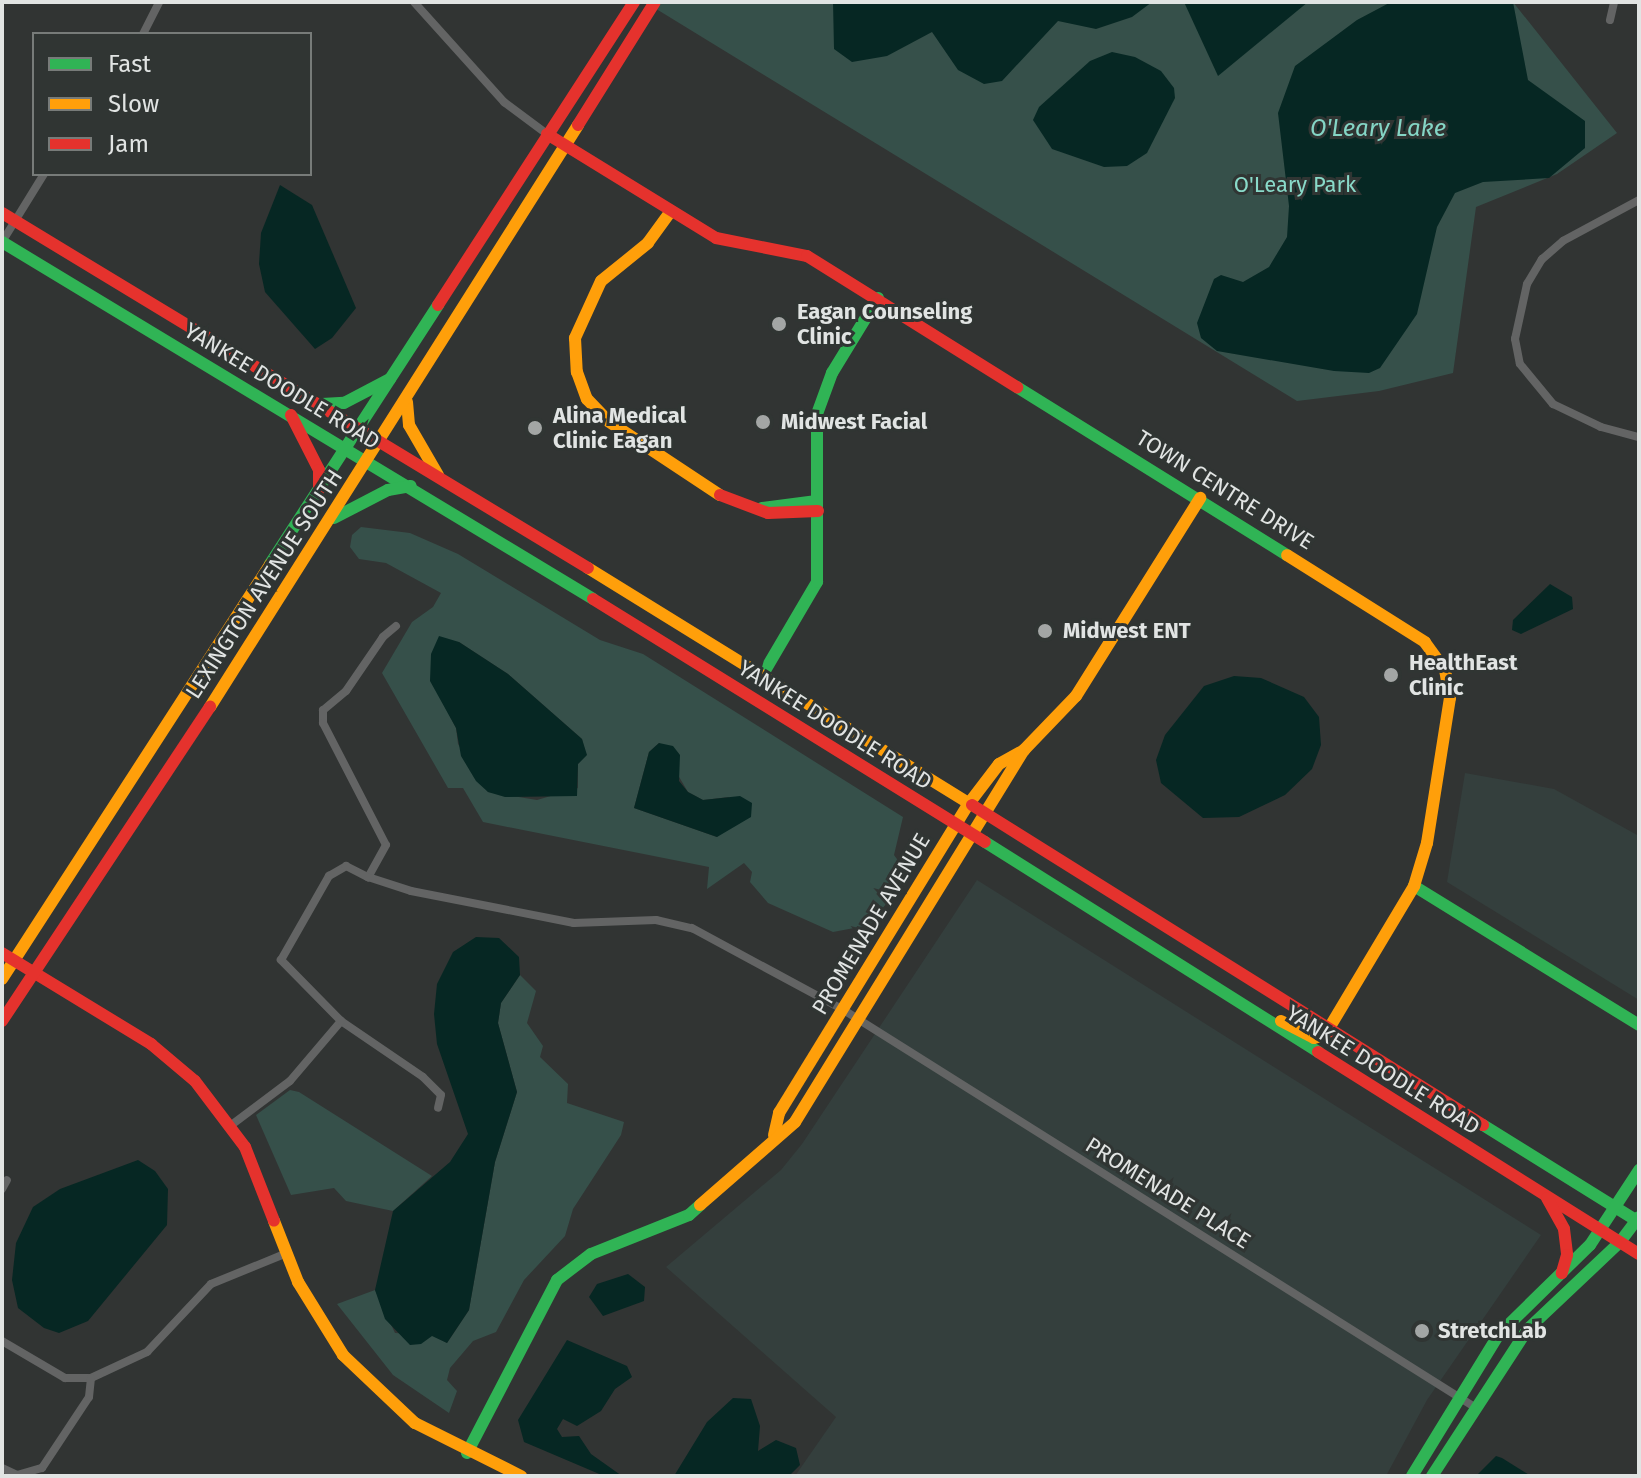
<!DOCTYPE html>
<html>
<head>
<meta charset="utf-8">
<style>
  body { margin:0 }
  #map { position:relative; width:1641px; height:1478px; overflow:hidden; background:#313433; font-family:"Fira Sans",sans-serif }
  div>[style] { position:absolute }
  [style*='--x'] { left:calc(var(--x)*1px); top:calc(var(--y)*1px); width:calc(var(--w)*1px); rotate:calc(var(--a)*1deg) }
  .built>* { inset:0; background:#343f3d }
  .green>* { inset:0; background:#36504a }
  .water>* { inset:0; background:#062723 }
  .street>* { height:8px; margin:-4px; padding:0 4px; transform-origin:4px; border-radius:4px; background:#636464 }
  .fast>* { height:12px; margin:-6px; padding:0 6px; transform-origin:6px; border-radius:6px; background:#30b455 }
  .slow>* { height:12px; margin:-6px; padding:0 6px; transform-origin:6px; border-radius:6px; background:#ff9f0a }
  .jam>* { height:12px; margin:-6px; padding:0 6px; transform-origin:6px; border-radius:6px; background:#e5322d }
  .dots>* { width:22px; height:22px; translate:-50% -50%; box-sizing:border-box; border:4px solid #303533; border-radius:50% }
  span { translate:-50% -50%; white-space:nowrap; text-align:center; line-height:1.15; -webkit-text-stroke:6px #303533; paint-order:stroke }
  .park-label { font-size:22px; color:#89dac9 }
  .poi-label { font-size:22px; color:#e1e4e3; font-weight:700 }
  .left { translate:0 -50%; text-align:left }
  .street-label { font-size:22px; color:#e1e4e3 }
  .water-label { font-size:24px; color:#84d5c5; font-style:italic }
  .frame { position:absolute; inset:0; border:4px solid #e1e4e3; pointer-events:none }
  .legend { position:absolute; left:32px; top:32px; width:280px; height:144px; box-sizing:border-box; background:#303533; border:2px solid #777b79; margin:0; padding:10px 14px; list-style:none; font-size:24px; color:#e1e4e3 }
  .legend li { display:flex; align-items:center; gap:16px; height:40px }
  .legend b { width:40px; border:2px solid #777b79 }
</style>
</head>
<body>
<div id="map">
  <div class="built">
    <i style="clip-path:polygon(1465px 773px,1554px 789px,1639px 836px,1639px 1000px,1447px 882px)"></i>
    <i style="clip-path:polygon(977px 880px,1541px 1235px,1427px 1400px,1386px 1476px,795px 1476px,836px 1417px,666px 1267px,781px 1170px,802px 1144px)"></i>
  </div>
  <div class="green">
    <i style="clip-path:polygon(656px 2px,1513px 2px,1617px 133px,1557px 174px,1476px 207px,1453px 373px,1379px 391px,1297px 401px,653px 7px)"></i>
    <i style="clip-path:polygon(evenodd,361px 527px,410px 533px,458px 554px,600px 640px,643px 654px,903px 817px,894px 855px,905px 870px,901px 884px,870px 925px,833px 932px,768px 903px,750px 882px,752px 872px,744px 863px,707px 889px,709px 867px,483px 822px,463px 788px,448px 788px,382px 673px,412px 622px,433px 607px,441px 593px,386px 563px,359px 559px,350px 547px,352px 535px,361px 527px,459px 642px,508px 674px,582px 739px,586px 755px,578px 764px,578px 788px,537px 800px,488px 792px,458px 744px,456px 728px,444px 705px,459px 642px,361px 527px,659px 743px,688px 792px,703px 800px,729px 797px,717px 837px,634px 808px,649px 752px,659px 743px)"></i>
    <i style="clip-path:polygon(520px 975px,536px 991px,527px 1023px,543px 1046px,540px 1057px,568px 1084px,567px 1103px,624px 1122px,621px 1135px,573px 1209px,565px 1236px,524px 1280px,496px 1332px,473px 1341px,450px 1368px,447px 1380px,457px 1391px,449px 1413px,393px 1375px,337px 1304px,375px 1290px,395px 1333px,432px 1335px,447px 1343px,469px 1310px,495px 1162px,517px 1092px,498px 1023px,501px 1003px)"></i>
    <i style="clip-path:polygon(290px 1090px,299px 1092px,432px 1176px,393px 1211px,346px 1201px,334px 1188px,291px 1195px,256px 1115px)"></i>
  </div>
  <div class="water">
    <i style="clip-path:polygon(833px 2px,1152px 2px,1132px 17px,1096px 29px,1058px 21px,1002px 81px,984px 84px,958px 70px,932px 32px,887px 56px,852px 62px,834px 49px)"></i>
    <i style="clip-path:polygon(1184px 2px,1308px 2px,1218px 76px)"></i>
    <i style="clip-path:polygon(1391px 2px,1513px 2px,1528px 80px,1585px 121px,1585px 148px,1549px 178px,1483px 182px,1455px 193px,1437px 227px,1417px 314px,1380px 368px,1369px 373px,1334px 371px,1217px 351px,1201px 338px,1197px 323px,1214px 279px,1221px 275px,1243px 282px,1269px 267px,1287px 237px,1289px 206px,1278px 113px,1295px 66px,1357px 20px)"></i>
    <i style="clip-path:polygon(1112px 52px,1135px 57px,1161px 71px,1174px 88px,1175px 98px,1147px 153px,1127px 166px,1104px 167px,1052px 149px,1033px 120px,1039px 107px,1090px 61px)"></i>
    <i style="clip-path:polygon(280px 185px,312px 205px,356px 308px,332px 338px,315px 349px,265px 292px,259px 264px,261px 233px)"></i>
    <i style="clip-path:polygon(1550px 584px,1572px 597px,1573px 609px,1521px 634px,1512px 630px,1513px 620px)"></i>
    <i style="clip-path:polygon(439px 636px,459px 642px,508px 674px,582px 739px,587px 755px,578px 764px,577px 796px,505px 797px,488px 792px,476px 781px,461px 756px,456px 728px,430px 681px,431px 654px)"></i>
    <i style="clip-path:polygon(1234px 676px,1261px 678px,1304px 697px,1319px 717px,1321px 745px,1312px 769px,1285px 795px,1239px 817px,1203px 818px,1161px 783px,1156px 760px,1165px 735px,1204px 686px)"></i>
    <i style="clip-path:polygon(659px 743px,673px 746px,680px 755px,679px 781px,688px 792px,703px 800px,740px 796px,752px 803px,751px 817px,717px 837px,634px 808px,649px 752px)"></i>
    <i style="clip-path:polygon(476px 937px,499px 938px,519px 957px,520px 975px,501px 1003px,498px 1023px,517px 1092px,495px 1162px,469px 1310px,447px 1343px,432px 1336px,421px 1344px,410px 1345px,385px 1319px,375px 1290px,393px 1211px,450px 1162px,468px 1134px,437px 1044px,434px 1014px,437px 984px,453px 952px)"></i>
    <i style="clip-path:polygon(138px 1160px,155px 1171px,168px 1189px,167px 1225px,88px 1321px,59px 1333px,44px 1328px,18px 1308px,12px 1280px,16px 1243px,33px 1207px,60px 1189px)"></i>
    <i style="clip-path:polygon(628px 1274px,645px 1287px,644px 1301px,603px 1316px,589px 1297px,597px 1284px)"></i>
    <i style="clip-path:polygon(567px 1340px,627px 1366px,632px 1377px,615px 1389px,601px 1411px,577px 1426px,563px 1419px,557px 1429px,562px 1437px,579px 1436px,591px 1454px,622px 1476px,604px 1476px,524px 1442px,518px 1420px)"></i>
    <i style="clip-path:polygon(733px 1398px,751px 1399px,760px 1426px,758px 1451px,776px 1440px,796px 1448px,800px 1465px,789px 1476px,674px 1476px,707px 1422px)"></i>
    <i style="clip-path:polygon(1496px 1456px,1502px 1458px,1531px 1476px,1476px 1476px)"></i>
  </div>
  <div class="street">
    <i style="--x:414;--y:2;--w:135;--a:48"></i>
    <i style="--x:504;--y:102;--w:54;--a:36.7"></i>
    <i style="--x:1610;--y:20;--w:18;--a:-77"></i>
    <i style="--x:143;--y:34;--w:36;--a:-63"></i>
    <i style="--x:1639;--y:200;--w:86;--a:151.7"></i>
    <i style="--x:1563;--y:241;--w:28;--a:139"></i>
    <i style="--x:1542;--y:259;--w:29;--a:121"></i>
    <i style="--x:1527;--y:284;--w:56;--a:102.3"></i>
    <i style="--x:1515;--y:339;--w:25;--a:79"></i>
    <i style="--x:1520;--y:364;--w:52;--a:50.5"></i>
    <i style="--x:1553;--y:404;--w:53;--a:25.6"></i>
    <i style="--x:1601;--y:427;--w:39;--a:15"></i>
    <i style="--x:2;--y:242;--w:80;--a:-58.3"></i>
    <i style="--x:396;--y:626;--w:17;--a:140"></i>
    <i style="--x:383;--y:637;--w:65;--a:124.4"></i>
    <i style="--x:346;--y:691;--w:30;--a:140"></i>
    <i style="--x:323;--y:710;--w:13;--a:90"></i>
    <i style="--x:323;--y:723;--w:137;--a:62.7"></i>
    <i style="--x:386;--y:845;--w:37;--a:119"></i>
    <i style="--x:368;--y:877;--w:45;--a:18"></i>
    <i style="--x:411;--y:891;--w:166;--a:11.1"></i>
    <i style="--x:574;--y:923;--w:82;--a:-2.1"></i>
    <i style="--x:656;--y:920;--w:37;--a:13"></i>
    <i style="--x:692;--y:928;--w:170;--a:28.4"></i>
    <i style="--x:842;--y:1009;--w:749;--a:32.18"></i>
    <i style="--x:341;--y:1021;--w:99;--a:34.3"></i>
    <i style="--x:423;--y:1077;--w:25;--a:45"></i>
    <i style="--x:441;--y:1095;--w:13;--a:103"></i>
    <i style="--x:230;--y:1126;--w:75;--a:-36.9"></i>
    <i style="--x:290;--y:1081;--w:79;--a:-49.6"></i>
    <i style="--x:341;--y:1021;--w:86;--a:-134.5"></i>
    <i style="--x:281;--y:960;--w:97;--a:-60.3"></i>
    <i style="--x:329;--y:876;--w:20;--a:-30"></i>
    <i style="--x:346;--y:866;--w:25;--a:27"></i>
    <i style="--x:2;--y:1189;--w:10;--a:-61"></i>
    <i style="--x:2;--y:1341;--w:73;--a:30.4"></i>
    <i style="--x:65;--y:1378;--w:26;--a:0"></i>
    <i style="--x:91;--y:1378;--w:62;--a:-24.9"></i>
    <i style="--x:147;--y:1352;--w:93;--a:-46.7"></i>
    <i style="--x:211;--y:1284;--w:82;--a:-22.2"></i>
    <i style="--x:2;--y:1468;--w:17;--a:25"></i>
    <i style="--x:17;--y:1475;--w:26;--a:-16"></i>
    <i style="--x:42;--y:1468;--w:85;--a:-56.5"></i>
    <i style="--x:89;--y:1397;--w:19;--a:-84"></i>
  </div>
  <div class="fast">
    <i style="--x:2;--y:242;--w:690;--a:31.13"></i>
    <i style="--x:1017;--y:387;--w:318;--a:31.9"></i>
    <i style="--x:322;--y:404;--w:22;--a:-3"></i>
    <i style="--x:344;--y:403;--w:52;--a:-27.6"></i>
    <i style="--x:762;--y:508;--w:55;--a:-7.3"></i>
    <i style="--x:334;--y:518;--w:61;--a:-27.4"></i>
    <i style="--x:388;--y:490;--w:23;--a:-10"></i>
    <i style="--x:270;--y:564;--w:309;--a:-57"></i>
    <i style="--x:763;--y:674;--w:107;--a:-59.6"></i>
    <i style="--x:817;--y:582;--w:168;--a:-90"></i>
    <i style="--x:817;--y:414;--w:44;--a:-69.9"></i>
    <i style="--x:832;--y:373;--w:88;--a:-58.5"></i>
    <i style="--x:985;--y:842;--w:394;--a:32.2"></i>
    <i style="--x:1414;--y:886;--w:264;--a:31.7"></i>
    <i style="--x:1483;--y:1125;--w:184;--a:31.9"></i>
    <i style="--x:467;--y:1453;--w:195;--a:-62.5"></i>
    <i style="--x:557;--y:1280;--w:43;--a:-37.4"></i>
    <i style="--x:591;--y:1254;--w:105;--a:-21.7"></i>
    <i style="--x:689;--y:1215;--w:15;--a:-42"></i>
    <i style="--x:1412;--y:1476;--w:167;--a:-58.5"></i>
    <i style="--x:1499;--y:1334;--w:127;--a:-44.4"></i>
    <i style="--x:1590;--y:1245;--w:90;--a:-56.8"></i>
    <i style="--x:1432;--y:1476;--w:176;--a:-56.9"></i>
    <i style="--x:1528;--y:1329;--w:127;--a:-43.4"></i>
    <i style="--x:1620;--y:1242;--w:31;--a:-53"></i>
  </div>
  <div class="slow">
    <i style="--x:671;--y:211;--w:39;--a:126"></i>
    <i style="--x:648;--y:243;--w:60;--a:141"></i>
    <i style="--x:601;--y:281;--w:63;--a:114.5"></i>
    <i style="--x:575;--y:338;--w:34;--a:87"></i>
    <i style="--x:577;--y:372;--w:29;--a:70"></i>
    <i style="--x:587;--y:399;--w:30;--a:46"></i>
    <i style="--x:608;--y:421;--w:134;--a:33.5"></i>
    <i style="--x:407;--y:402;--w:23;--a:85"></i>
    <i style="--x:409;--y:425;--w:58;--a:59.9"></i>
    <i style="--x:588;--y:568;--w:451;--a:31.7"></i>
    <i style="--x:210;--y:707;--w:689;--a:-57.69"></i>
    <i style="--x:2;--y:979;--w:494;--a:-57.1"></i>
    <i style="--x:1281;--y:1021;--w:37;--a:27"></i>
    <i style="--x:1314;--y:1038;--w:11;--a:-15"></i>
    <i style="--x:1325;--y:1035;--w:174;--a:-59.1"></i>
    <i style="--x:1414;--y:886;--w:45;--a:-73.2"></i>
    <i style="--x:1427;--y:843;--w:147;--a:-81"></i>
    <i style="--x:1450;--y:698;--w:28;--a:-100"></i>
    <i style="--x:1445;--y:670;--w:34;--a:-126"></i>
    <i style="--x:1425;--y:642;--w:163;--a:-147.8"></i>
    <i style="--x:774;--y:1135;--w:23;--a:-77"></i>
    <i style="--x:779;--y:1113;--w:360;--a:-58.5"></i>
    <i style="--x:967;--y:806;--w:53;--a:-52.7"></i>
    <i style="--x:999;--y:764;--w:29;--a:-29"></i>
    <i style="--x:1024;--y:750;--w:75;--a:-46.1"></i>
    <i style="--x:1076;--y:696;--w:234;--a:-57.9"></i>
    <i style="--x:700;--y:1205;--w:126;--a:-41.1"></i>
    <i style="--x:795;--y:1122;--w:437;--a:-58.4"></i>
    <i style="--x:274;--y:1221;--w:66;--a:68.5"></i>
    <i style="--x:298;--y:1282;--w:86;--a:58.3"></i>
    <i style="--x:343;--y:1355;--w:99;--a:43.4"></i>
    <i style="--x:415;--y:1423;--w:119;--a:26.6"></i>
  </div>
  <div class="jam">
    <i style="--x:578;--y:125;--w:145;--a:-58"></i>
    <i style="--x:547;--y:134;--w:198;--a:31.6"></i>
    <i style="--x:716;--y:238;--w:93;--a:11.2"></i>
    <i style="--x:807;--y:256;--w:248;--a:32"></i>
    <i style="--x:2;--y:213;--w:685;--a:31.21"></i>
    <i style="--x:438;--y:305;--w:361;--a:-57.1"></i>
    <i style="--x:291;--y:415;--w:62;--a:63"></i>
    <i style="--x:319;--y:470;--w:20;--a:90"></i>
    <i style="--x:720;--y:495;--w:51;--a:20.6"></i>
    <i style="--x:768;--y:513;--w:50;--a:-2.3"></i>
    <i style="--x:593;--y:599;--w:461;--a:31.8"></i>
    <i style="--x:972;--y:805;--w:603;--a:32.06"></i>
    <i style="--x:2;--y:953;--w:175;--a:31.4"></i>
    <i style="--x:151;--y:1044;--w:57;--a:40.1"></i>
    <i style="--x:195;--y:1081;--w:83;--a:52.9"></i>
    <i style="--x:245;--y:1147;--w:79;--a:68.6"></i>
    <i style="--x:2;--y:1021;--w:377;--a:-56.5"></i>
    <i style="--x:1318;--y:1052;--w:379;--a:32.2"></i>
    <i style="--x:1547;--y:1198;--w:35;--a:61"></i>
    <i style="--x:1564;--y:1229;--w:26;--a:83"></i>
    <i style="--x:1567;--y:1255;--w:19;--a:106"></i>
  </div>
  <div class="dots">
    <i style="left:779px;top:324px;background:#a3a6a5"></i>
    <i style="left:763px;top:422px;background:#a3a6a5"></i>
    <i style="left:535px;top:428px;background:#a3a6a5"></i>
    <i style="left:1045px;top:631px;background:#a3a6a5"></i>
    <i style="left:1391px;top:675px;background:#a3a6a5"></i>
    <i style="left:1422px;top:1331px;background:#a3a6a5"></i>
  </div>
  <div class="park-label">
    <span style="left:1295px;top:185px">O'Leary Park</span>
  </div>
  <div class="poi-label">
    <span class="left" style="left:797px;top:324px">Eagan Counseling<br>Clinic</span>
    <span class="left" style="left:553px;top:428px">Alina Medical<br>Clinic Eagan</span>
    <span class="left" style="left:781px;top:422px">Midwest Facial</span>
    <span class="left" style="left:1063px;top:631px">Midwest ENT</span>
    <span class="left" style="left:1409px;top:675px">HealthEast<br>Clinic</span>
    <span class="left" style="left:1438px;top:1331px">StretchLab</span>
  </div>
  <div class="street-label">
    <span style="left:282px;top:386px;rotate:31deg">YANKEE DOODLE ROAD</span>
    <span style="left:1225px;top:490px;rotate:32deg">TOWN CENTRE DRIVE</span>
    <span style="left:264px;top:584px;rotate:-57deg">LEXINGTON AVENUE SOUTH</span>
    <span style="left:835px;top:725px;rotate:32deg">YANKEE DOODLE ROAD</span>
    <span style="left:871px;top:924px;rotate:-59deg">PROMENADE AVENUE</span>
    <span style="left:1383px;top:1070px;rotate:32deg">YANKEE DOODLE ROAD</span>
    <span style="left:1168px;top:1193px;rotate:32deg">PROMENADE PLACE</span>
  </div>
  <div class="water-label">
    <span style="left:1378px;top:129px">O'Leary Lake</span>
  </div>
  <div class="frame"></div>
  <ul class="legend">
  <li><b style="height:10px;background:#30b455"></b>Fast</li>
  <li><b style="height:10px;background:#ff9f0a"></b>Slow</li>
  <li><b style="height:10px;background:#e5322d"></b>Jam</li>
  </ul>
</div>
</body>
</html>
